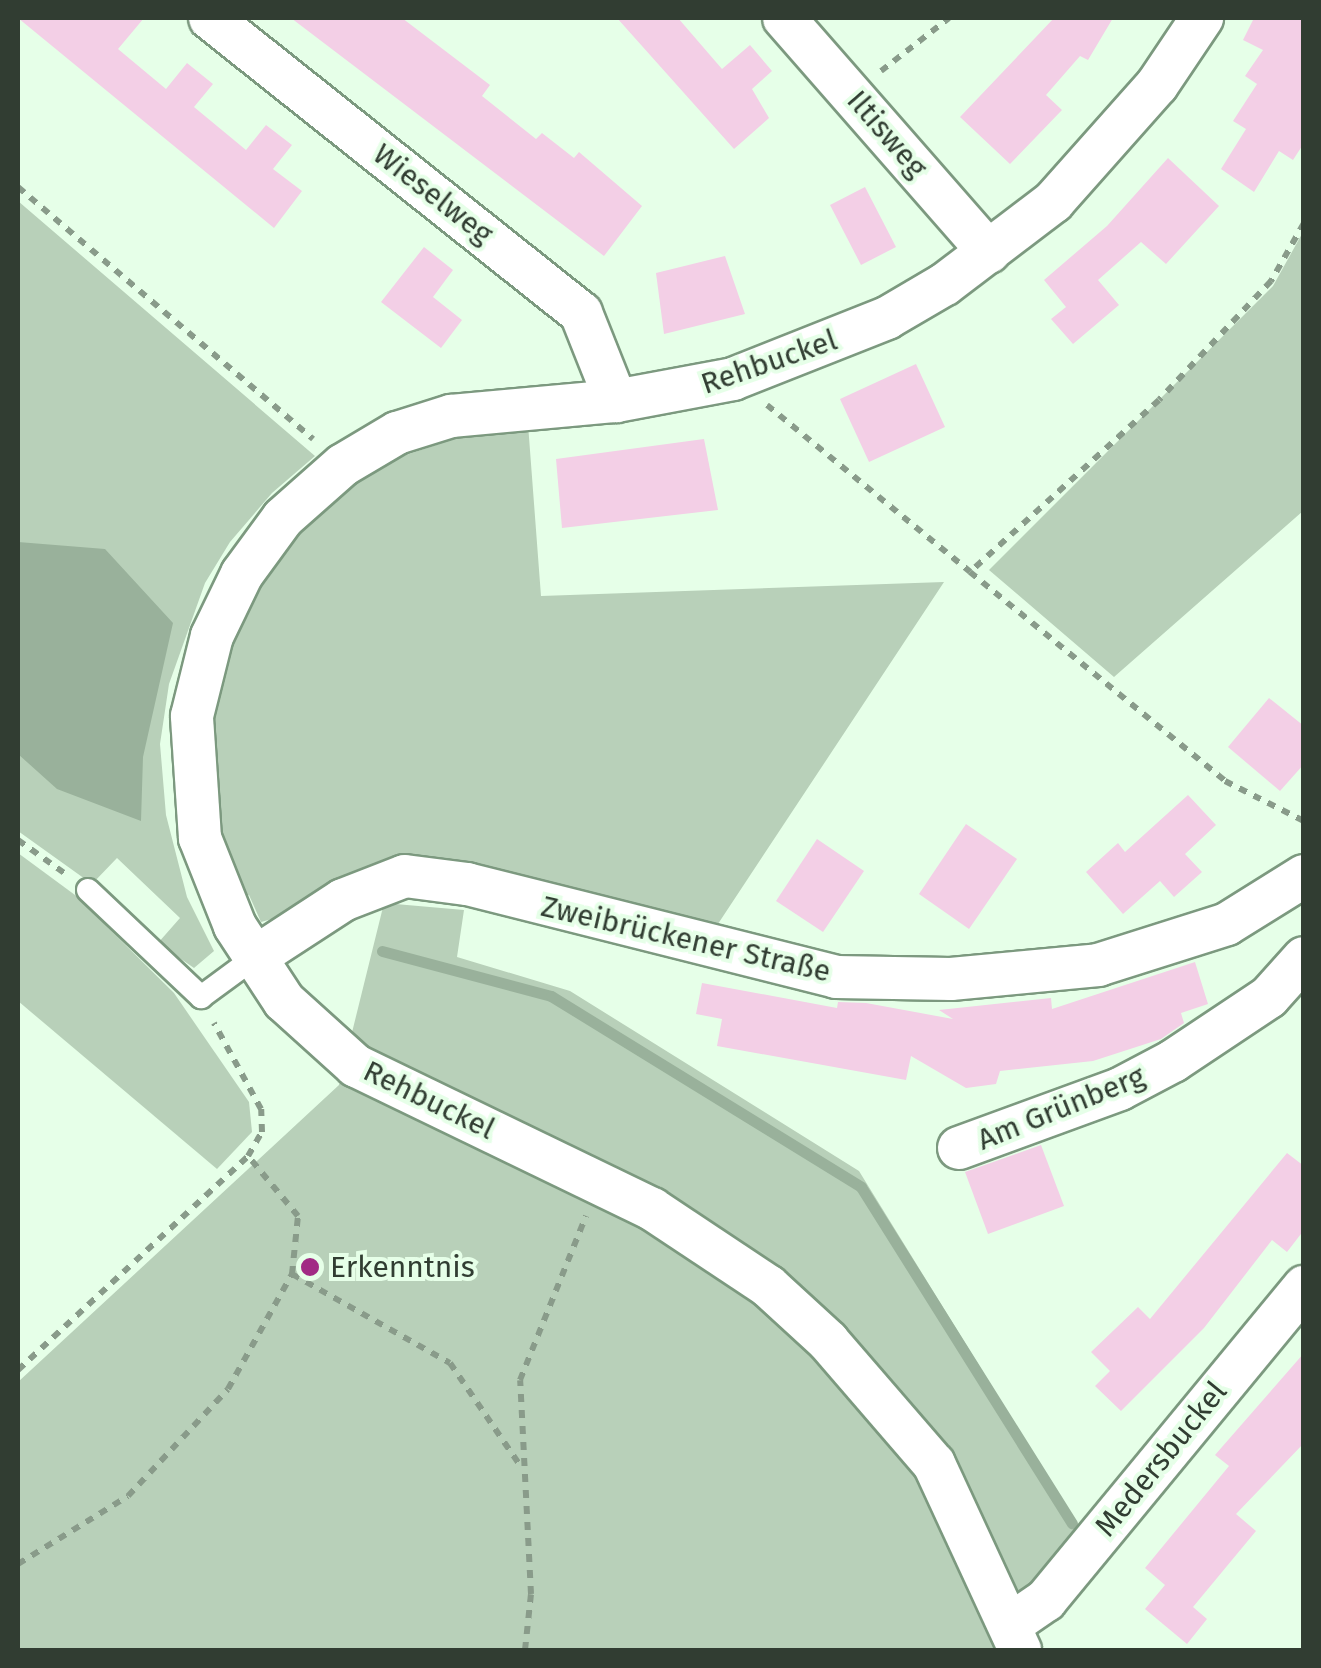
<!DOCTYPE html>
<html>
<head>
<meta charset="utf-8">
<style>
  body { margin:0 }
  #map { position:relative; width:1321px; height:1668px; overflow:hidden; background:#e6ffe8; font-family:"Fira Sans",sans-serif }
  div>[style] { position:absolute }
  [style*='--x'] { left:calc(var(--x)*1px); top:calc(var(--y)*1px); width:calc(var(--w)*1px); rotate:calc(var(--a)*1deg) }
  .green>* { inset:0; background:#b8d0b9 }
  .water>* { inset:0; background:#99b19b }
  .stream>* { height:11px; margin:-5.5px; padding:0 5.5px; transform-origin:5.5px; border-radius:5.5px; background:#99b19b }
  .building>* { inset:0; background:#f3cfe6 }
  .path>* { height:6px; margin-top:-3px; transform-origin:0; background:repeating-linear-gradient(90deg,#899b8a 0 8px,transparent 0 16px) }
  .roads { filter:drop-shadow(2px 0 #7c997f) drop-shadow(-2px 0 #7c997f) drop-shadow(0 2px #7c997f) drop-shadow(0 -2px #7c997f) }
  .service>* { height:22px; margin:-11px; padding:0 11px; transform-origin:11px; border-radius:11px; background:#fff }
  .minor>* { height:42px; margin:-21px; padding:0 21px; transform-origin:21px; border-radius:21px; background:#fff }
  .dots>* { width:28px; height:28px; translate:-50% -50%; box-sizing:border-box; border:5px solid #e6ffe8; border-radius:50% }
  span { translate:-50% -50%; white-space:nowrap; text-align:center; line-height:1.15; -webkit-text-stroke:8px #e6ffe8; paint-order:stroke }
  .street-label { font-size:30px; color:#313d32 }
  .poi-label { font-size:30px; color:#313d32 }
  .left { translate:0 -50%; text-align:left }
  .frame { position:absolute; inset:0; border:20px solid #313d32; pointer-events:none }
</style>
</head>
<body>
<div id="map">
  <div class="green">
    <i style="clip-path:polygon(18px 201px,315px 456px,272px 493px,230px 542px,205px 583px,169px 684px,160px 744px,166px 815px,187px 897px,214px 951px,194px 968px,158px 943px,180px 918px,117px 858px,92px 884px,18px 831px)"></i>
    <i style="clip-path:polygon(1303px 232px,1303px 511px,1114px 677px,989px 570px,1273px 286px)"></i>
    <i style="clip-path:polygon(528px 424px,541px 596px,944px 582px,712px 933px,452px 869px,261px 922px,249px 895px,236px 901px,214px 829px,213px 690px,235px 621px,302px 525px,382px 463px,487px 428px)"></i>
    <i style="clip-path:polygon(18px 853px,75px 895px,174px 993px,249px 1102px,252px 1132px,217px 1169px,18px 1001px)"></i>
    <i style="clip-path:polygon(384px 903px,464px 910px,457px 957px,570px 991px,859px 1171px,1083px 1534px,998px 1650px,18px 1650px,18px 1382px,339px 1085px)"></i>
  </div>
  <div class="water">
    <i style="clip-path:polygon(18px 542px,105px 549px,173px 623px,143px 757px,141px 821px,57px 789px,18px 754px)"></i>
  </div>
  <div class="stream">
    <i style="--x:382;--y:951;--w:175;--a:14.9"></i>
    <i style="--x:551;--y:996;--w:364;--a:31.6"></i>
    <i style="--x:861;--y:1187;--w:397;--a:57.9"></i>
  </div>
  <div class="building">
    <i style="clip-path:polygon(18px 18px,144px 18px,118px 49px,166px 89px,187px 63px,213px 84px,194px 107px,246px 150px,266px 125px,292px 145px,273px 169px,302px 191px,274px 228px)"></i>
    <i style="clip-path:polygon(291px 18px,402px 18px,490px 85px,482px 96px,536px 139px,542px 133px,574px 158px,579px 152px,642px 206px,604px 256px)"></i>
    <i style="clip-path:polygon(617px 18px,678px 18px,722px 69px,750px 45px,772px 71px,752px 89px,769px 118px,734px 149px)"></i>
    <i style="clip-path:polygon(1054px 18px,1113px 18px,1088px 60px,1080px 56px,1046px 95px,1062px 110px,1010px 164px,960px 117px)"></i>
    <i style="clip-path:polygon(1254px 18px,1304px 18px,1304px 143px,1293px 160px,1279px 151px,1254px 192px,1221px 169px,1246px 129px,1233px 121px,1257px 84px,1245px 76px,1263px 50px,1243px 40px)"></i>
    <i style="clip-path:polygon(1168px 158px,1219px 206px,1166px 264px,1141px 242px,1098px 280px,1119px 305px,1073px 344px,1051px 319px,1066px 307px,1044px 280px,1107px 226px)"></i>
    <i style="clip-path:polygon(865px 187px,896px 247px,861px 265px,830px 205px)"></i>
    <i style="clip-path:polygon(424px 247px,453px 270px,433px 297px,462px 320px,441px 348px,381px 302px)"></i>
    <i style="clip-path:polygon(725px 256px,745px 314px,664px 334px,656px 273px)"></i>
    <i style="clip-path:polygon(916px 364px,945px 427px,869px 462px,840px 399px)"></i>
    <i style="clip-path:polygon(704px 439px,718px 510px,562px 528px,556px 459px)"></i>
    <i style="clip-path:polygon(1269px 698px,1304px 726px,1304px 764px,1280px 791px,1228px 747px)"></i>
    <i style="clip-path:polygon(1188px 795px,1216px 825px,1185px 854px,1202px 872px,1174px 897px,1160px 881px,1123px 914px,1086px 872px,1118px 843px,1125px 852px)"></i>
    <i style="clip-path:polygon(966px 824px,1017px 859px,969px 929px,919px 894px)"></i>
    <i style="clip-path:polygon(817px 839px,864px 871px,823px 932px,776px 901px)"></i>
    <i style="clip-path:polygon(1195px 962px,1208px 1004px,1181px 1013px,1184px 1023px,1161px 1039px,1093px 1061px,1000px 1071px,996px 1084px,966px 1088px,911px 1056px,906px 1080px,717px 1046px,722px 1019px,696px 1014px,702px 983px,837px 1008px,838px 1002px,866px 1003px,953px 1019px,939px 1010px,1051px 998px,1052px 1009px)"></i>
    <i style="clip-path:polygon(1041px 1145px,1064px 1206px,988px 1234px,965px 1172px)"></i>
    <i style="clip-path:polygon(1287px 1153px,1304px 1166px,1304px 1230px,1287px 1252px,1272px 1240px,1204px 1328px,1121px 1411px,1095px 1386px,1110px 1371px,1091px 1352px,1138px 1307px,1150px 1319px)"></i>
    <i style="clip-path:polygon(1304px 1353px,1304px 1443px,1236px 1514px,1256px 1531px,1193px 1607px,1207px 1619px,1187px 1644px,1145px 1609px,1165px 1585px,1145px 1568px,1229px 1466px,1215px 1455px)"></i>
  </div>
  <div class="path">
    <i style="--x:881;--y:71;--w:86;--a:-37.9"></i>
    <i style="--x:18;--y:187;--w:388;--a:40.5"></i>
    <i style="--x:1304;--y:223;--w:67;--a:119.6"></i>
    <i style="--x:1271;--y:281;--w:163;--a:133.3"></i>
    <i style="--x:1159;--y:400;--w:256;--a:137.7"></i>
    <i style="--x:970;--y:572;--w:330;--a:39.3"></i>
    <i style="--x:1225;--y:781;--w:89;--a:26.9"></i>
    <i style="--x:767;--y:405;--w:263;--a:39.4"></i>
    <i style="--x:18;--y:840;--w:60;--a:35.5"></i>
    <i style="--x:292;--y:1274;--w:181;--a:29.4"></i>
    <i style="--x:450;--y:1363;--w:127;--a:55.6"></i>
    <i style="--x:18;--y:1370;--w:314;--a:-42.9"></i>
    <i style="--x:248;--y:1156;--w:28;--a:-60"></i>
    <i style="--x:262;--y:1132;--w:23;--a:-92"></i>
    <i style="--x:261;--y:1109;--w:98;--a:-118.7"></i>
    <i style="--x:18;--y:1564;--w:129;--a:-31.7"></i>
    <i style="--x:128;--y:1496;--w:146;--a:-46.9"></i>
    <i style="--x:228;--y:1389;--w:132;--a:-60.9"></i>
    <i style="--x:292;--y:1274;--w:58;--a:-84.1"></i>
    <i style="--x:298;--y:1216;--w:78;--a:-129.8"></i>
    <i style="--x:525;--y:1650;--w:56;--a:-83.9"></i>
    <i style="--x:531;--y:1594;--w:214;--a:-92.9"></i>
    <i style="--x:520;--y:1380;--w:177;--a:-68.1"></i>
  </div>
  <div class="roads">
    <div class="service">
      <i style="--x:88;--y:890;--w:156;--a:43.4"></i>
      <i style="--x:201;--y:997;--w:66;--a:-36.3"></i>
    </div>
    <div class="minor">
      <i style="--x:210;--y:18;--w:474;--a:38.5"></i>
      <i style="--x:581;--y:313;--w:95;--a:68.3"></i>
      <i style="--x:784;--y:18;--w:311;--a:48.8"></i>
      <i style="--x:254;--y:958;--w:106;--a:-33.1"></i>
      <i style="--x:343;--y:900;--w:66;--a:-21.2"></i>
      <i style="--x:405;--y:876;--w:63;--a:7.4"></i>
      <i style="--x:467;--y:884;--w:381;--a:14.1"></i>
      <i style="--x:836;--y:977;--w:115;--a:1"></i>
      <i style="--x:951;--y:979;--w:148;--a:-5.4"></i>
      <i style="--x:1098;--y:965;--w:135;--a:-17.6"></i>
      <i style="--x:1227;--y:924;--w:91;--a:-31.9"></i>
      <i style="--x:959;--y:1148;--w:171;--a:-20.1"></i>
      <i style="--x:1120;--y:1089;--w:60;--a:-27.8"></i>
      <i style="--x:1173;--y:1061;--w:115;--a:-33.7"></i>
      <i style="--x:1269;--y:997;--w:52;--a:-48.1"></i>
      <i style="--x:1011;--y:1624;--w:42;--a:-34.4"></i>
      <i style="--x:1046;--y:1600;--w:406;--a:-50.5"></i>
      <i style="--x:1020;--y:1650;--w:205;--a:-114.8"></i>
      <i style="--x:934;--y:1464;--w:162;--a:-130.8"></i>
      <i style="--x:828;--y:1341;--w:81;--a:-137.5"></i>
      <i style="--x:768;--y:1286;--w:139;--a:-146.4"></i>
      <i style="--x:652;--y:1209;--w:329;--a:-154.2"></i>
      <i style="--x:356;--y:1066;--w:97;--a:-137.9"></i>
      <i style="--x:284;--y:1001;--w:90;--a:-123.2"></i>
      <i style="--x:235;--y:926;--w:95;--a:-111.7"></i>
      <i style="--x:200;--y:838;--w:122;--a:-93.8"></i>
      <i style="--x:192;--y:716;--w:82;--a:-76"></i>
      <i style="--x:212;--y:636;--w:69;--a:-64.2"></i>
      <i style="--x:242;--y:574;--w:69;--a:-53.8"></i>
      <i style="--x:283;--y:518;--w:80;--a:-41.5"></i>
      <i style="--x:343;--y:465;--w:63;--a:-30.7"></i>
      <i style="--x:397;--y:433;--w:57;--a:-17.5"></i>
      <i style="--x:451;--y:416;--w:166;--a:-5.2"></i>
      <i style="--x:616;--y:401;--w:119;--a:-10.6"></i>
      <i style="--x:733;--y:379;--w:166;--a:-21.6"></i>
      <i style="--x:887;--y:318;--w:67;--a:-30.4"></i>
      <i style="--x:945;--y:284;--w:136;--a:-37.2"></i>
      <i style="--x:1053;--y:202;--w:157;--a:-48.4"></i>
      <i style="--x:1157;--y:85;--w:81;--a:-56.1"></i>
    </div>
  </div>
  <div class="dots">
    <i style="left:310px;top:1267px;background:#a12b84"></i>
  </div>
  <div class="street-label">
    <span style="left:887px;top:134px;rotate:49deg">Iltisweg</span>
    <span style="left:433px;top:194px;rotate:38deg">Wieselweg</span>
    <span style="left:769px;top:362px;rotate:-19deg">Rehbuckel</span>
    <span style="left:686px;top:939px;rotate:13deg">Zweibrückener Straße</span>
    <span style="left:429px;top:1100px;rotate:26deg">Rehbuckel</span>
    <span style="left:1061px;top:1108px;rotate:-22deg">Am Grünberg</span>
    <span style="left:1161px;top:1459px;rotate:-51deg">Medersbuckel</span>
  </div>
  <div class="poi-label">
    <span class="left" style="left:330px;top:1267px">Erkenntnis</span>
  </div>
  <div class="frame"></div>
</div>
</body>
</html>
